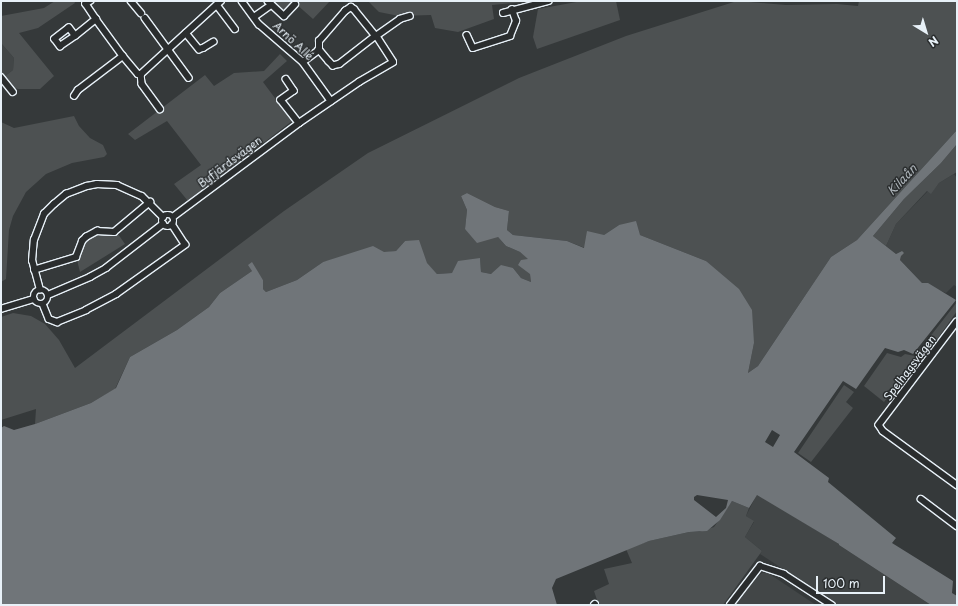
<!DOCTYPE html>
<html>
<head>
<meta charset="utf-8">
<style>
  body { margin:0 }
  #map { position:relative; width:958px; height:606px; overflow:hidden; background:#35393a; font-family:"Playpen Sans",sans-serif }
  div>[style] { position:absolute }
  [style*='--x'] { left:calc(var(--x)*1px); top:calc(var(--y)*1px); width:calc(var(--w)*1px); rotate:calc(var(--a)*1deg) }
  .built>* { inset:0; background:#424647 }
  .green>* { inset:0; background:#4d5152 }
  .water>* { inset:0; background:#707579 }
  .roads { filter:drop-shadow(1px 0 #e8f1f8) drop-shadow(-1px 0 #e8f1f8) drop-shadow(0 1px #e8f1f8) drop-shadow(0 -1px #e8f1f8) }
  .minor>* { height:5.5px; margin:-2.75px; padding:0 2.75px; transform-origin:2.75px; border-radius:2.75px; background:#2a2d2e }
  .minor>.ring { margin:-2.75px; padding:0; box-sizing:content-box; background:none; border:5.5px solid #2a2d2e; border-radius:50% }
  span { translate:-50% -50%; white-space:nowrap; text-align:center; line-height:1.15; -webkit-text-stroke:3px #2a2d2e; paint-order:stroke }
  .street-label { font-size:11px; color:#e8f1f8 }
  .water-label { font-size:12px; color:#acb3b8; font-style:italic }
  .frame { position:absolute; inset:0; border:2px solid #e8f1f8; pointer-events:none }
  .north { position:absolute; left:906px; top:12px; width:40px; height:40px; -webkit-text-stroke:3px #2a2d2e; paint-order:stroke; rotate:142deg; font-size:11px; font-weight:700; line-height:16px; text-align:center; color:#e8f1f8 }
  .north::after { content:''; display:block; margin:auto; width:14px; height:18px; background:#e8f1f8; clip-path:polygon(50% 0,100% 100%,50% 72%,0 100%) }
  .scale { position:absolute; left:816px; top:576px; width:69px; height:18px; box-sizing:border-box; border:2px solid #e8f1f8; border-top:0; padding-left:5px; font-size:12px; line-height:14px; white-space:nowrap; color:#e8f1f8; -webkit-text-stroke:3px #2a2d2e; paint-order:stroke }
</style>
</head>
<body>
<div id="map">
  <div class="built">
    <i style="clip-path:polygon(1px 43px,14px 58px,13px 70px,4px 77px,1px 72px)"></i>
    <i style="clip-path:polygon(954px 174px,957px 178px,957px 287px,954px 285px,946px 293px,922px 283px,900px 260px,902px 251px,896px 254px,886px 246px,896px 224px,928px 191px,931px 193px,939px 183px)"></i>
    <i style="clip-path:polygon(757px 494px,839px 544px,839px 545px,931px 605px,838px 605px,760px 554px,762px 551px,745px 537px,754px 522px,746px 516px)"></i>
    <i style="clip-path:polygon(762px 573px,768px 573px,816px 605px,735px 605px,753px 580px)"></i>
  </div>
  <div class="green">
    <i style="clip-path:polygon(55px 1px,74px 1px,75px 3px,38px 28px,19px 33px,54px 76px,40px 89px,18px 89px,10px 86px,4px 77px,13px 70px,14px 58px,1px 43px,1px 16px,44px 8px)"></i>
    <i style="clip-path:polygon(271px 1px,330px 1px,313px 19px,295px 3px,287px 12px,282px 12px)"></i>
    <i style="clip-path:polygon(368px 1px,535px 1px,492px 5px,494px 19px,458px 32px,435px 28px,431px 15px,399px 16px,379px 12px)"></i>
    <i style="clip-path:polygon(582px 1px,616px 1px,620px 20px,537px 49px,533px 37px,538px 9px)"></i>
    <i style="clip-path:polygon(737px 1px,786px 5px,837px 4px,858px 6px,859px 1px,957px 1px,957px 130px,857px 240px,831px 257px,758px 366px,748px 373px,754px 343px,706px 261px,640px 235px,619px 225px,585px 248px,567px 241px,513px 235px,507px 230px,509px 211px,495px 207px,467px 193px,461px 196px,467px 210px,465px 229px,498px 237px,506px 246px,520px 252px,529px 259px,531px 282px,521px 278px,513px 268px,491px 274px,481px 272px,480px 259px,452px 273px,437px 274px,405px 241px,396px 251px,323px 262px,297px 280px,266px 292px,263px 289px,263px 280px,251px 263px,252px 271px,220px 293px,209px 307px,177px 330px,130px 357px,115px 389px,91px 403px,35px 424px,36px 409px,1px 420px,1px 317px,13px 313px,31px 316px,45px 324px,59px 340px,75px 368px,284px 211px,368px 153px,519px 78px,626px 36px)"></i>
    <i style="clip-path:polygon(280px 54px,287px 61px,263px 82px,292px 121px,188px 201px,174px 184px,201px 165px,167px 121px,135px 140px,128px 134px,205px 75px,214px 86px,234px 73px,264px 71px)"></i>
    <i style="clip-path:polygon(74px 116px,79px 126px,90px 138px,103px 145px,107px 154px,104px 157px,72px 163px,46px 174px,26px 192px,13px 216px,9px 230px,6px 279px,1px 282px,1px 122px,14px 128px)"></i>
    <i style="clip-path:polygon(957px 144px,957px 172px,939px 183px,931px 194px,927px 191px,896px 224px,886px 246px,873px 236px,904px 199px,941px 163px)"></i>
    <i style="clip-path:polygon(97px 233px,118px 234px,125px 244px,80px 272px,77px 260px,80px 257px,84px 244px,86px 240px)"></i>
    <i style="clip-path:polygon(957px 302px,957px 311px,933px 345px,923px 352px,884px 402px,864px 386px,887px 353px,901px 357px,905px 354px,915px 356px)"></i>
    <i style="clip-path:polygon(844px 385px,854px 392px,846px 402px,853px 408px,811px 462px,798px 453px)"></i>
    <i style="clip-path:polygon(732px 501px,749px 508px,746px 516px,754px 521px,745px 537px,762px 551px,723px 605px,595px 605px,598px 603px,594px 591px,609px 584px,604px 569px,632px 563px,626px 549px,649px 541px,689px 532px,699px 532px,714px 527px)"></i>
  </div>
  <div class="water">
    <i style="clip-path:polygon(evenodd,957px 130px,957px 144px,941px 163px,904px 199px,873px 236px,896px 254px,902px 251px,904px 253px,901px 256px,900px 260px,922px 283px,928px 283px,956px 300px,913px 354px,904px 350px,898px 352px,885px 348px,856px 389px,843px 381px,794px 452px,829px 478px,828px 482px,896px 538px,892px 543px,953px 581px,952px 593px,957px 596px,957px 605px,931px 605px,839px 545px,839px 544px,757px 495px,749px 508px,732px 501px,720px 520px,707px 531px,689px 532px,649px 541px,556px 579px,552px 588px,557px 605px,1px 605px,1px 428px,4px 426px,14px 430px,35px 424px,91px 403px,116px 388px,130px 357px,177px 330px,209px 307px,220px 293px,252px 271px,248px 265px,252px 262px,263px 280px,263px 289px,266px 292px,297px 280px,323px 262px,373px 246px,384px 252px,396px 251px,405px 241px,419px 240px,427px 263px,437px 274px,452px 273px,458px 261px,480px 258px,481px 272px,491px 274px,501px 265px,513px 268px,521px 278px,531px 282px,530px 274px,518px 265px,521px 260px,528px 259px,520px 252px,506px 246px,498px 237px,477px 243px,465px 229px,467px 210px,461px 196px,467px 193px,495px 207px,509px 211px,507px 230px,513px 235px,567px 241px,584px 248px,587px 231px,604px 235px,619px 225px,636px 221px,640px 235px,706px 261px,739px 289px,752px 310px,754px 343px,748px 373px,758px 366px,831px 257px,857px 240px,957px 130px,772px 430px,780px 435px,773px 447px,765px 442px,772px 430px,957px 130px,697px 495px,728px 500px,726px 508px,716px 517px,694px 500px,694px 497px,697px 495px)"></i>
  </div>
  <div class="roads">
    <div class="minor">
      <i style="--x:91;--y:1;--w:6;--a:149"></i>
      <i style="--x:86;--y:4;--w:18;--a:56"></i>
      <i style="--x:96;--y:19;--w:46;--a:53.9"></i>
      <i style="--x:123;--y:56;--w:23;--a:50"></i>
      <i style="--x:138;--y:74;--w:3;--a:0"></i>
      <i style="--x:141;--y:74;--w:108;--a:-42.4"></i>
      <i style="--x:131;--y:1;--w:16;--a:50"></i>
      <i style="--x:242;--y:1;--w:29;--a:54"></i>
      <i style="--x:259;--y:24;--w:58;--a:40.8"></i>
      <i style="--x:303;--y:62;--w:48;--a:54.3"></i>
      <i style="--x:268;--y:1;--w:22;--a:43"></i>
      <i style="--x:284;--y:16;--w:16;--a:-47"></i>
      <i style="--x:217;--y:5;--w:30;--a:53"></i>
      <i style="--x:503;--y:13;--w:47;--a:-14.9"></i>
      <i style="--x:254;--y:17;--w:21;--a:-35"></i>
      <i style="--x:145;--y:18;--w:74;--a:53.7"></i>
      <i style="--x:186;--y:33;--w:21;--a:51"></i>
      <i style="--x:199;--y:49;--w:4;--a:-14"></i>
      <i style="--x:203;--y:48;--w:12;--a:-31"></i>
      <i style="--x:467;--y:35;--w:14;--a:65"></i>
      <i style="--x:473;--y:48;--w:39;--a:-18"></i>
      <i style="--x:510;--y:36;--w:16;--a:-68"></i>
      <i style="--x:516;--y:21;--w:12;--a:-110"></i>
      <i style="--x:75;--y:36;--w:10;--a:-127"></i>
      <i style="--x:69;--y:28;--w:18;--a:142"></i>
      <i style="--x:55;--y:39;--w:9;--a:54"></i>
      <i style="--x:60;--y:46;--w:18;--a:-34"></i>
      <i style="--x:75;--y:36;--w:27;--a:-39"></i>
      <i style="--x:303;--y:62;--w:20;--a:-37"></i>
      <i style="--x:141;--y:74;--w:10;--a:84"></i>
      <i style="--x:142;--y:84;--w:31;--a:54"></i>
      <i style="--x:1;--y:77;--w:19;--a:51"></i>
      <i style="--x:286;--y:79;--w:14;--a:56"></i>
      <i style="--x:294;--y:91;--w:16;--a:145"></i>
      <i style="--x:281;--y:100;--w:29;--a:52"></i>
      <i style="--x:74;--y:96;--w:7;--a:-56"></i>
      <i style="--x:78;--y:90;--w:56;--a:-37.1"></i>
      <i class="ring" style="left:162px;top:215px;width:6.5px;height:6.5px"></i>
      <i style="--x:173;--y:217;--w:157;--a:-36.7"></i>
      <i style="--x:299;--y:123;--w:73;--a:-34.3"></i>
      <i style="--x:359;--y:82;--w:39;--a:-30"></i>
      <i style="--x:393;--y:62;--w:31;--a:-123"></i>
      <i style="--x:376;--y:36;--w:46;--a:142.1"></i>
      <i style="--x:340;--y:64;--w:7;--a:164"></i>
      <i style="--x:333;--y:66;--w:6;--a:-135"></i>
      <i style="--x:329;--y:62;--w:16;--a:-130"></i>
      <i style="--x:319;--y:50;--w:9;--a:-90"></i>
      <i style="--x:319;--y:41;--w:40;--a:-49"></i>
      <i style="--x:345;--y:11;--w:7;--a:-34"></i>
      <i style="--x:351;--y:7;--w:4;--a:34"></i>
      <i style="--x:354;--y:9;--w:35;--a:51"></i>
      <i style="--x:376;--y:36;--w:29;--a:-35"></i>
      <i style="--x:400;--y:19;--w:10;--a:-17"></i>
      <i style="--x:34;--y:270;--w:44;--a:-17.2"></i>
      <i style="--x:76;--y:257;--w:17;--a:-69"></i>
      <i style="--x:82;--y:241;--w:6;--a:-45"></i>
      <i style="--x:86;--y:237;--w:13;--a:-29"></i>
      <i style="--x:97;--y:231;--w:17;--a:3"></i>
      <i style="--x:114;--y:232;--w:47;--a:-39.8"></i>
      <i style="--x:40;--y:290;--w:30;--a:-105"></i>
      <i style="--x:32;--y:261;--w:21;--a:-85"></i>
      <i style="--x:34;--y:240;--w:28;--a:-69"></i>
      <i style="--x:44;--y:214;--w:14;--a:-45"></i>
      <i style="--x:54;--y:204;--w:16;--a:-40"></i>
      <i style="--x:66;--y:194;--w:22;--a:-21"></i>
      <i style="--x:87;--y:186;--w:10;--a:-11"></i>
      <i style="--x:97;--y:184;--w:20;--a:3"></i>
      <i style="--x:117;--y:185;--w:27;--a:24"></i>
      <i style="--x:142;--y:196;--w:30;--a:45"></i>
      <i class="ring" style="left:34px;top:290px;width:8.5px;height:8.5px"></i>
      <i style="--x:48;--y:295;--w:46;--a:-23.2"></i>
      <i style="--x:90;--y:277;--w:18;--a:-29"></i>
      <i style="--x:106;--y:268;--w:72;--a:-37.7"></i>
      <i style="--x:43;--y:304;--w:16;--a:68"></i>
      <i style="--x:49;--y:319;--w:9;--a:21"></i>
      <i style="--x:57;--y:322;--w:31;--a:-22"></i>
      <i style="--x:86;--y:310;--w:34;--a:-28"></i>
      <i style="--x:116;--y:294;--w:85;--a:-35.4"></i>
      <i style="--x:185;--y:245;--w:24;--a:-123"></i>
      <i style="--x:1;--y:309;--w:34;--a:-17"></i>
      <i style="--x:957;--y:322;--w:129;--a:127.1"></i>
      <i style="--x:879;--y:425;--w:7;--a:56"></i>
      <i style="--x:883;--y:431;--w:92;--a:36.1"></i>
      <i style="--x:921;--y:499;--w:45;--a:36.9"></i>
      <i style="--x:594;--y:605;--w:1;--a:-45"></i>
      <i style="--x:730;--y:605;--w:49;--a:-52.4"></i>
      <i style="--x:760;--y:566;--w:25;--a:18"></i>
      <i style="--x:784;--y:574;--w:57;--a:32.9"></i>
    </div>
  </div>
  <div class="street-label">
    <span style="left:293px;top:41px;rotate:43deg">Arnö Allé</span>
    <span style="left:230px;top:162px;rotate:-37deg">Byfjärdsvägen</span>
    <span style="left:910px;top:368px;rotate:-53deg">Spelhagsvägen</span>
  </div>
  <div class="water-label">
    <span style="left:902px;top:180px;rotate:-47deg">Kilaån</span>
  </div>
  <div class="frame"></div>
  <div class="north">N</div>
  <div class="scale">100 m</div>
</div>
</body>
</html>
